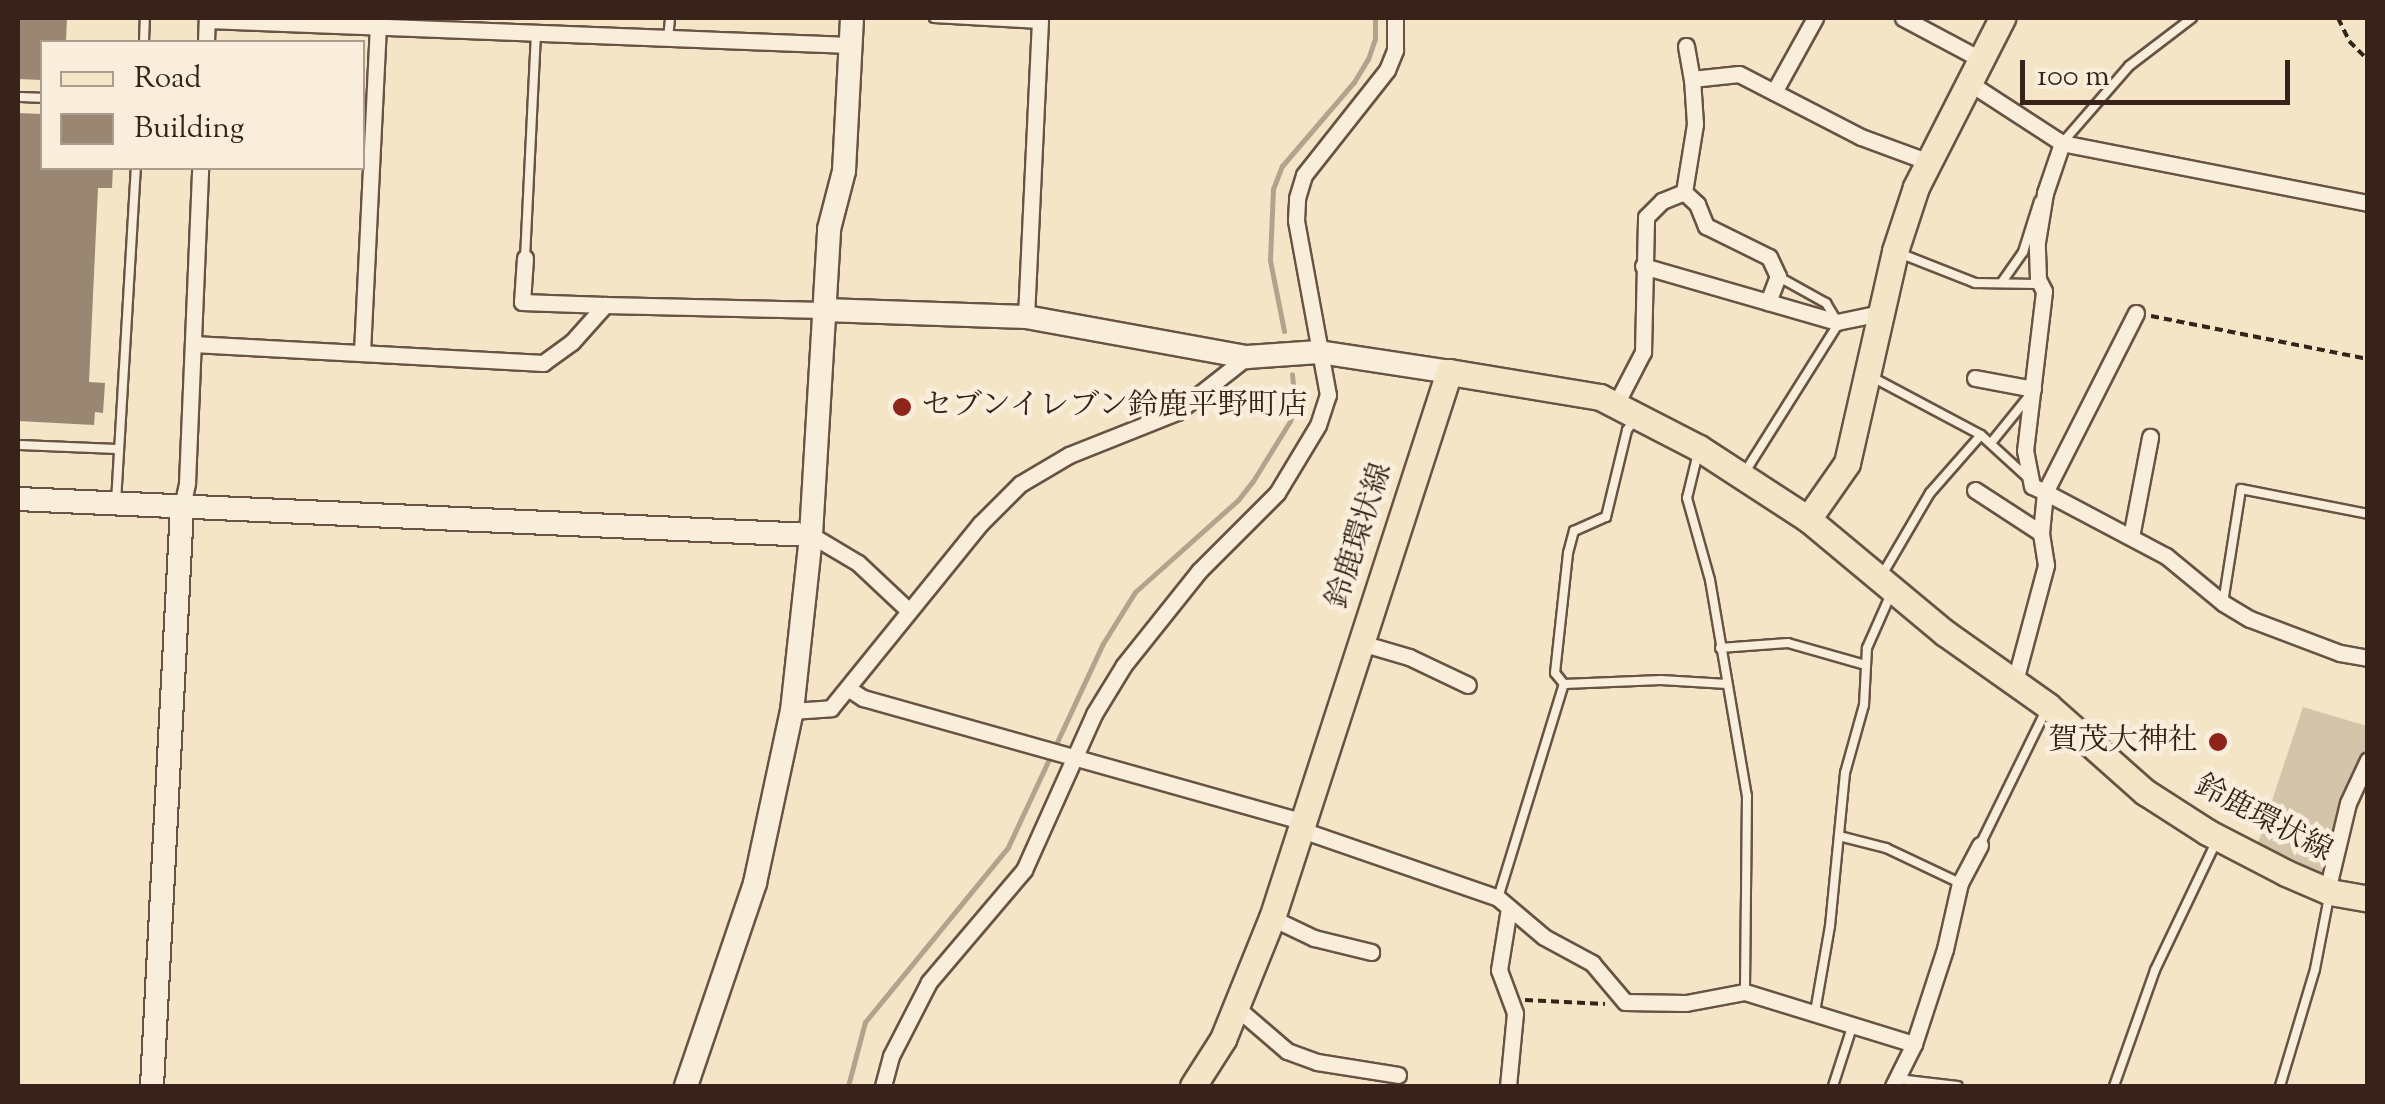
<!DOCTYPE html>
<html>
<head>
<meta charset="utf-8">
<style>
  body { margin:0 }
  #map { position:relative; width:2385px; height:1104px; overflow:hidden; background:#f4e5c7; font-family:"Sorts Mill Goudy","Noto Serif JP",serif }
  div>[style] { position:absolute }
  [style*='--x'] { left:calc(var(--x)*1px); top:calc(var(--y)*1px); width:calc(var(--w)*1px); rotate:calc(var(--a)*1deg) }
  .green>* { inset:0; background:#d4c4a9 }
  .stream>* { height:5px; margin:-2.5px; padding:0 2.5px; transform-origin:2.5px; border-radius:2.5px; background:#b4a38c }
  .building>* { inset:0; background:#9a8773 }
  .path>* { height:4px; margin-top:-2px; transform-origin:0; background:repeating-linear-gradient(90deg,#392219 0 8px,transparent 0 13px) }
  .roads { filter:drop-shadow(2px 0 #685344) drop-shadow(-2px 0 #685344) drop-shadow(0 2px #685344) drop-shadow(0 -2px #685344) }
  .lane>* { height:8px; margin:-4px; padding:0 4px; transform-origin:4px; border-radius:4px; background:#f8eedb }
  .street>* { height:15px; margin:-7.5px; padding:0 7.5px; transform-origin:7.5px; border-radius:7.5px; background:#f8eedb }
  .secondary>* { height:22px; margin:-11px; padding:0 11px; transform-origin:11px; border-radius:11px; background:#f8eedb }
  .primary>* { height:25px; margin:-12.5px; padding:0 12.5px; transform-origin:12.5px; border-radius:12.5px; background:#f4e5c7 }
  .dots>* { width:28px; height:28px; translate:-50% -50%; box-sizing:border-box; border:5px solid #f8eedb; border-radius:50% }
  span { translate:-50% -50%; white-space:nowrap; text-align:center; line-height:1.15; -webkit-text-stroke:9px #f8eedb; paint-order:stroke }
  .poi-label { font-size:30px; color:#392219 }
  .left { translate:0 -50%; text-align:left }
  .right { translate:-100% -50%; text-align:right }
  .street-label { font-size:30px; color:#392219 }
  .frame { position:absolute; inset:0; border:20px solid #392219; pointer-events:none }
  .legend { position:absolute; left:40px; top:40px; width:325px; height:130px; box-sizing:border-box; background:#f8eedb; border:2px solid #ac9c8d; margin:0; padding:12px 18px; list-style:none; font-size:30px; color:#392219 }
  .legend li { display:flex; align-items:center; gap:20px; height:50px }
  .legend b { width:50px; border:2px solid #ac9c8d }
  .scale { position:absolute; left:2020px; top:60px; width:270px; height:45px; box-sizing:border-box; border:5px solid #392219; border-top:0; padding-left:12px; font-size:30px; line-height:35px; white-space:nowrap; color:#392219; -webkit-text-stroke:8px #f8eedb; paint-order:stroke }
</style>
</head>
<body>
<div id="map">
  <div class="green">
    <i style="clip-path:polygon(2303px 707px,2367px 726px,2367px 752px,2342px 802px,2325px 883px,2256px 849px)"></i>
  </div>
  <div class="stream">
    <i style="--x:1284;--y:331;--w:72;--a:-101.2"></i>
    <i style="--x:1270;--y:260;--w:71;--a:-87.6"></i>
    <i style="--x:1273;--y:189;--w:25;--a:-69"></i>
    <i style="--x:1282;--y:166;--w:111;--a:-49.4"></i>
    <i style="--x:1354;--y:82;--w:27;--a:-59"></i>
    <i style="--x:1368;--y:59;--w:21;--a:-71"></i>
    <i style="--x:1375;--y:39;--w:21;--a:-90"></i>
    <i style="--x:848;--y:1086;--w:66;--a:-75.1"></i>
    <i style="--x:865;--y:1022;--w:226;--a:-50.7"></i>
    <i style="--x:1008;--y:847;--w:223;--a:-65"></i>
    <i style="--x:1102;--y:645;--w:62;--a:-58.1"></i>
    <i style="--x:1135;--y:592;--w:138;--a:-41.8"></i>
    <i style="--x:1238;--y:500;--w:24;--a:-52"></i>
    <i style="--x:1253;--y:481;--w:70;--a:-58.3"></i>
    <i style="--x:1290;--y:421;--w:19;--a:-74"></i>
    <i style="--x:1295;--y:403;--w:29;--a:-96"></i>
  </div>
  <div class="building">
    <i style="clip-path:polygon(18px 18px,67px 18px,66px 42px,42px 42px,42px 80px,18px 79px)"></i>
    <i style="clip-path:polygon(18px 113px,42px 114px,42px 168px,113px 168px,112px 188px,98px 188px,89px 382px,105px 383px,103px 413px,95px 412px,94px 425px,18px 421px)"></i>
  </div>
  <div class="path">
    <i style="--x:2338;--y:18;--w:25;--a:64"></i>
    <i style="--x:2349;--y:41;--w:27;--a:45"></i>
    <i style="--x:2151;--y:316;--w:221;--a:11.2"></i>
    <i style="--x:1525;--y:1000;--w:80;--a:2.9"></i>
  </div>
  <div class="roads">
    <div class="lane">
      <i style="--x:934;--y:18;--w:106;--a:3.2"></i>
      <i style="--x:668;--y:38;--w:20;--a:-84"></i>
      <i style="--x:144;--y:42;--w:24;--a:-88"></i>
      <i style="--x:18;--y:97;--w:24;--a:2"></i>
      <i style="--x:2063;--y:142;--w:101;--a:-49"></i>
      <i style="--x:2129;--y:66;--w:79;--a:-37.3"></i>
      <i style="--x:1899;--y:253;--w:82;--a:21.5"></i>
      <i style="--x:1975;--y:283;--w:63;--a:0.9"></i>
      <i style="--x:525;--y:258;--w:226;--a:-87.2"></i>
      <i style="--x:1779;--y:277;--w:54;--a:29"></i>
      <i style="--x:1826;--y:303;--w:17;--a:59"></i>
      <i style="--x:2002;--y:282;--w:37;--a:-55"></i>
      <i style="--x:2023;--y:252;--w:53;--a:-72.6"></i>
      <i style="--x:1872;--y:377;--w:123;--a:28"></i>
      <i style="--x:1981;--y:435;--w:65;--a:42.5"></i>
      <i style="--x:1991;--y:443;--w:60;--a:-51"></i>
      <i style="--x:18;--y:445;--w:101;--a:2.3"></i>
      <i style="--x:1698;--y:453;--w:46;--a:103.7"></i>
      <i style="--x:1687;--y:498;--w:85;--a:74.3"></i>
      <i style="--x:1710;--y:580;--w:219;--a:80.3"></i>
      <i style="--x:1747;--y:796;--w:196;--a:90.6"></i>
      <i style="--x:1745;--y:472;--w:176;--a:-57.8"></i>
      <i style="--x:116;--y:502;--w:335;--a:-86.6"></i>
      <i style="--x:1882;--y:575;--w:95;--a:-59.7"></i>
      <i style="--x:1930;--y:493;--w:77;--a:-48.7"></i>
      <i style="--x:2223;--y:603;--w:115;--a:-81"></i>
      <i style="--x:2241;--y:489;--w:129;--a:11.1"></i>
      <i style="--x:1720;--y:648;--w:68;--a:-4.2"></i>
      <i style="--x:1788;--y:643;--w:81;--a:15.8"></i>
      <i style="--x:1564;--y:684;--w:97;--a:-2.4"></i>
      <i style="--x:1661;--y:680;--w:66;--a:3.5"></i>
      <i style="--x:1839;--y:836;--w:49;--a:14.3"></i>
      <i style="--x:1886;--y:848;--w:82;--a:25.3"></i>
      <i style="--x:1980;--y:845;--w:150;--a:-63.9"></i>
      <i style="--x:1498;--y:898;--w:224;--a:-72.9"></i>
      <i style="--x:1564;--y:684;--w:14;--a:-129"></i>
      <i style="--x:1555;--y:673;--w:121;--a:-83.8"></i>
      <i style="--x:1568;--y:553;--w:23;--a:-75"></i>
      <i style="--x:1574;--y:531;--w:35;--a:-24"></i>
      <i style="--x:1606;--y:517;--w:89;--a:-76.4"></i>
      <i style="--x:1627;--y:430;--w:10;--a:-53"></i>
      <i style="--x:1815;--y:1012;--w:87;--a:-80.1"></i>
      <i style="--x:1830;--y:926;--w:154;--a:-84.4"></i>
      <i style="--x:1845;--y:773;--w:71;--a:-74.4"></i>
      <i style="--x:1864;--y:705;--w:57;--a:-87"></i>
      <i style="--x:1867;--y:648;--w:57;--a:-66.1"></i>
      <i style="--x:1898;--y:1079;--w:60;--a:6.7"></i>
      <i style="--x:1833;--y:1086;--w:65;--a:-72.1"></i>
      <i style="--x:2114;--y:1086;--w:123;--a:-70.5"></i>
      <i style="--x:2155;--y:970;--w:142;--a:-64.5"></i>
      <i style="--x:2280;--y:1086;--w:122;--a:-73.3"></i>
      <i style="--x:2315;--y:969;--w:73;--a:-79"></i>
    </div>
    <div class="street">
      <i style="--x:1903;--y:18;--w:87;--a:28"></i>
      <i style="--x:207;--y:20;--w:644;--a:2.22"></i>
      <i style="--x:206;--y:42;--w:24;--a:-88"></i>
      <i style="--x:1686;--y:46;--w:34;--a:80"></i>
      <i style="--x:1968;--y:82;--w:112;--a:33"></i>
      <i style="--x:2062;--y:143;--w:312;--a:11.1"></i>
      <i style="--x:1774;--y:92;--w:85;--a:-61"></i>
      <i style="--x:1684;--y:192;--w:18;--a:43"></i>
      <i style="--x:1697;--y:204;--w:24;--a:68"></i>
      <i style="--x:1706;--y:226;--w:70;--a:26.2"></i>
      <i style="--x:1769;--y:257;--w:21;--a:65"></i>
      <i style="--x:1778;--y:276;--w:28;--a:111"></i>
      <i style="--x:525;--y:258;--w:44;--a:93.9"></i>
      <i style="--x:522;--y:302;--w:83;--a:2.1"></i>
      <i style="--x:1643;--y:266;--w:202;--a:16.1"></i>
      <i style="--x:1837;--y:322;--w:45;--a:-11.6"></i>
      <i style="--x:2136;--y:313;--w:201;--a:116.9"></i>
      <i style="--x:2045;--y:492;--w:137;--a:27.9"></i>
      <i style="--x:2166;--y:556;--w:74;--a:39.5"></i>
      <i style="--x:2223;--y:603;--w:31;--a:31"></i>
      <i style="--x:2250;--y:619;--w:96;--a:20.7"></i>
      <i style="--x:2340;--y:653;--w:28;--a:10"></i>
      <i style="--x:1026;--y:317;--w:299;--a:-87.3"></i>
      <i style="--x:193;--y:344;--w:351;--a:3.1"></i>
      <i style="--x:543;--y:363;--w:36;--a:-36"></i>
      <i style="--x:572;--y:342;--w:50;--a:-48.3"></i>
      <i style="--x:605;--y:305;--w:219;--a:1.3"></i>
      <i style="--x:362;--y:352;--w:326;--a:-87.2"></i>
      <i style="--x:1975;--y:378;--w:59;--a:10.7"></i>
      <i style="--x:1616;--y:404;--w:59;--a:-62.6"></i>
      <i style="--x:1643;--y:352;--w:135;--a:-88.7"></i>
      <i style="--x:1646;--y:217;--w:23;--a:-45"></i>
      <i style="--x:1662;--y:201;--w:24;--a:-22"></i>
      <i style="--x:1684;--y:192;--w:69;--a:-80.8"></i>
      <i style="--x:1695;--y:124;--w:45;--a:-93.8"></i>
      <i style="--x:1692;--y:79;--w:47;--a:-6.1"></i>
      <i style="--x:1739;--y:74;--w:137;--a:27.3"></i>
      <i style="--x:1861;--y:137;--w:72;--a:20.2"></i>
      <i style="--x:1975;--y:490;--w:79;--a:33.1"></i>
      <i style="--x:182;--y:507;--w:25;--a:-78"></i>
      <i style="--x:187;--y:483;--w:315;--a:-87.6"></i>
      <i style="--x:811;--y:535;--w:55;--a:30.8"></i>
      <i style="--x:858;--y:563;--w:69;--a:43.2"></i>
      <i style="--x:2131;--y:537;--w:102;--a:-79.2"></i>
      <i style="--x:1361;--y:643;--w:50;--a:16.3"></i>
      <i style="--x:1409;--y:657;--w:65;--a:25.4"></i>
      <i style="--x:2015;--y:681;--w:120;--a:-75"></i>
      <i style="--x:2046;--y:565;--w:32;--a:-99"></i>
      <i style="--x:2041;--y:533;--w:41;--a:-84.4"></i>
      <i style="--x:2045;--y:492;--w:14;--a:-155"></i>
      <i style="--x:2032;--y:486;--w:36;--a:-101"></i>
      <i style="--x:2025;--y:451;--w:161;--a:-83.2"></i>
      <i style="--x:2044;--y:291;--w:13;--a:-117"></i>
      <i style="--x:2038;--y:279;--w:37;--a:-92"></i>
      <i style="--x:2037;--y:242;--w:50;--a:-80.7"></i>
      <i style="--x:2045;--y:193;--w:53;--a:-71.2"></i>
      <i style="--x:849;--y:689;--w:17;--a:33"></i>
      <i style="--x:863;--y:698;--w:458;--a:15.7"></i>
      <i style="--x:792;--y:711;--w:39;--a:-4"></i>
      <i style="--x:831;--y:708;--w:237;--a:-51"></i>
      <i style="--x:980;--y:524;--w:57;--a:-45"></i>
      <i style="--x:1020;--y:484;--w:57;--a:-30.6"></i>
      <i style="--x:1069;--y:455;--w:116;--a:-21.7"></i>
      <i style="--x:1177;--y:412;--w:89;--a:-38.2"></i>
      <i style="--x:1302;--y:830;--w:207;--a:19.1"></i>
      <i style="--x:1498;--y:898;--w:60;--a:40.3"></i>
      <i style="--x:1544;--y:937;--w:55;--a:28.4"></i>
      <i style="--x:1592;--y:963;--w:51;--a:49.8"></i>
      <i style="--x:1625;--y:1002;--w:61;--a:0.9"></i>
      <i style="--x:1686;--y:1003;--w:60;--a:-10.6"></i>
      <i style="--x:1745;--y:992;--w:177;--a:17.1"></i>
      <i style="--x:2327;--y:891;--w:90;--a:-76.6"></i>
      <i style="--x:2348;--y:803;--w:47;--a:-65.1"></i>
      <i style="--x:1272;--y:918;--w:47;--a:25.5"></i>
      <i style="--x:1314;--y:938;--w:59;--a:13.8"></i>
      <i style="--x:1237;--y:1008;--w:66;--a:40.7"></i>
      <i style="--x:1287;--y:1051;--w:32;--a:20"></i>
      <i style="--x:1317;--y:1062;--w:82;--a:9.1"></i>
      <i style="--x:883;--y:1086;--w:31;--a:-75"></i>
      <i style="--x:891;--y:1056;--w:83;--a:-62.8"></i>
      <i style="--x:929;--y:982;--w:147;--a:-49.7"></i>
      <i style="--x:1024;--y:870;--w:171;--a:-65.8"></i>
      <i style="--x:1094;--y:714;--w:57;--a:-58.5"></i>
      <i style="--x:1124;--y:665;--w:120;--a:-51.4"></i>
      <i style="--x:1199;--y:571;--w:110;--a:-45"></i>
      <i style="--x:1277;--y:493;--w:79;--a:-58.9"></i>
      <i style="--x:1318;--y:425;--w:32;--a:-72"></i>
      <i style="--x:1328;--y:395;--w:178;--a:-100.4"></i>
      <i style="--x:1296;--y:220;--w:22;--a:-87"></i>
      <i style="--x:1297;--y:198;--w:24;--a:-73"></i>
      <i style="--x:1304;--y:175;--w:134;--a:-51.7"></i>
      <i style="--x:1387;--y:70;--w:22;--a:-68"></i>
      <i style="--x:1395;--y:50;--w:32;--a:-90"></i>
      <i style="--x:1508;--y:1086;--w:73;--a:-84.5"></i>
      <i style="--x:1515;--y:1013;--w:46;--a:-110.4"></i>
      <i style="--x:1499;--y:970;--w:63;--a:-80.8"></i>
      <i style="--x:1893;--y:1086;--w:47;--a:-63.4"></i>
      <i style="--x:1914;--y:1044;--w:100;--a:-71.9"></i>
      <i style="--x:1945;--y:949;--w:68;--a:-77.2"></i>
      <i style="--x:1960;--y:883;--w:43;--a:-62.2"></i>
    </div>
    <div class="secondary">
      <i style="--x:824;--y:310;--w:202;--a:2"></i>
      <i style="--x:1026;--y:317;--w:225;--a:10.3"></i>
      <i style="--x:1247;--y:357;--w:72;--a:-4"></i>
      <i style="--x:1319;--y:352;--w:132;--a:8.7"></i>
      <i style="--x:18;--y:499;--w:794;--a:2.6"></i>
      <i style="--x:152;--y:1086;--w:580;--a:-87.03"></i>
      <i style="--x:686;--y:1086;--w:214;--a:-71.2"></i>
      <i style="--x:755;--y:883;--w:176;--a:-77.9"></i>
      <i style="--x:792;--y:711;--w:177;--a:-83.8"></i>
      <i style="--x:811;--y:535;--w:307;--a:-86.6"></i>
      <i style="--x:829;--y:229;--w:60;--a:-75.5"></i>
      <i style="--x:844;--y:171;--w:153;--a:-87"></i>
    </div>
    <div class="primary">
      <i style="--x:1808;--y:519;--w:68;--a:-55.1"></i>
      <i style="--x:1847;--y:463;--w:217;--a:-77.2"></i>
      <i style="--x:1895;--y:251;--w:67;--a:-71.8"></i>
      <i style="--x:1916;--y:187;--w:190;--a:-63"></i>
      <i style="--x:1193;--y:1086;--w:56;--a:-57.4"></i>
      <i style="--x:1223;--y:1039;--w:131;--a:-68"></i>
      <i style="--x:1272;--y:918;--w:574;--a:-72.04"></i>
      <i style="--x:1449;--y:372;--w:153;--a:9.4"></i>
      <i style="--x:1600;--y:397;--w:111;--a:27.3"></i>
      <i style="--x:1699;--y:448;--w:130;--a:33.1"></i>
      <i style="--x:1808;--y:519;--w:178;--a:39.8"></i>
      <i style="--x:1945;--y:633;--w:126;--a:35.3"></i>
      <i style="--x:2048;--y:706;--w:130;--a:41.6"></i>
      <i style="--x:2145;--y:792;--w:74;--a:32.8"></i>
      <i style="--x:2207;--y:832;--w:89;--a:27.4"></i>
      <i style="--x:2286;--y:873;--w:48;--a:23.4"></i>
      <i style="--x:2330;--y:892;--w:39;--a:10"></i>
    </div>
  </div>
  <div class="dots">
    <i style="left:902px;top:407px;background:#8f2418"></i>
    <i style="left:2218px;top:742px;background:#8f2418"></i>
  </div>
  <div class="poi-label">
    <span class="left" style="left:922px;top:407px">セブンイレブン鈴鹿平野町店</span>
    <span class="right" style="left:2198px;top:742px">賀茂大神社</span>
  </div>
  <div class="street-label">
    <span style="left:1361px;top:536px;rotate:-72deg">鈴鹿環状線</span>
    <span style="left:2263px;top:820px;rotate:28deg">鈴鹿環状線</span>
  </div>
  <div class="frame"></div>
  <ul class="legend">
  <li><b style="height:12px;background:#f4e5c7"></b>Road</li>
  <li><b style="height:28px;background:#9a8773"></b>Building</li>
  </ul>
  <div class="scale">100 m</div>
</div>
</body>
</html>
